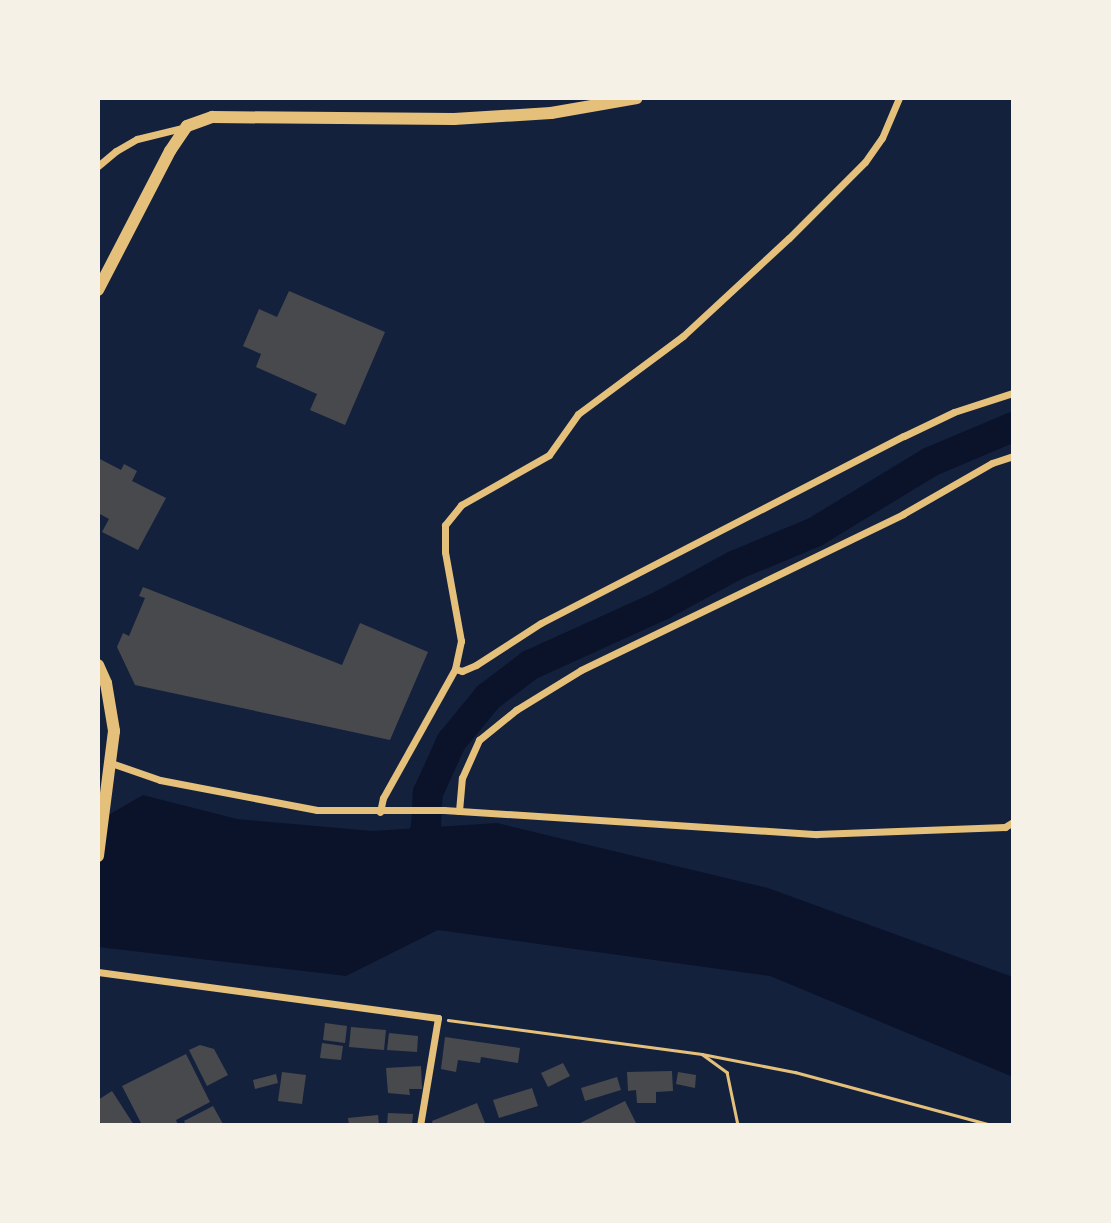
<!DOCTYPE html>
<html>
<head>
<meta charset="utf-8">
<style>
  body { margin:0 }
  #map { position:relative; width:1111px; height:1223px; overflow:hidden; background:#14213d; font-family:Roboto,sans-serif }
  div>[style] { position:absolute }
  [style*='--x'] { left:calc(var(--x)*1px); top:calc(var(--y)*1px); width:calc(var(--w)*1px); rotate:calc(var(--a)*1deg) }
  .water>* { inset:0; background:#0b132b }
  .river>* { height:30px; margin:-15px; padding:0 15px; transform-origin:15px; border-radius:15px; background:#0b132b }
  .building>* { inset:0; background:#48494c }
  .path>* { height:2.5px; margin:-1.25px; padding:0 1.25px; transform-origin:1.25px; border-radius:1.25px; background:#e5c07b }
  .minor>* { height:7px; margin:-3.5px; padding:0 3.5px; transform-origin:3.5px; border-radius:3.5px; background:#e5c07b }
  .secondary>* { height:12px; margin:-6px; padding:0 6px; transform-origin:6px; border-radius:6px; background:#e5c07b }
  span { translate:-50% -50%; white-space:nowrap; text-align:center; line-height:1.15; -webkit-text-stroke:7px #f6f1e7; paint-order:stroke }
  .frame { position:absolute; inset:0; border:100px solid #f6f1e7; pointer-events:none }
</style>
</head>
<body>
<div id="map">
  <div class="water">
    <i style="clip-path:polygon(143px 795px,237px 819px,372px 831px,497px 823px,768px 888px,1013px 977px,1013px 1077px,770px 976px,438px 930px,346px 976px,98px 947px,98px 821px)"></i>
  </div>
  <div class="river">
    <i style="--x:417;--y:867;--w:42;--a:-77.6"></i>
    <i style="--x:426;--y:826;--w:33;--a:-87"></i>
    <i style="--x:428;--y:793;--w:56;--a:-65.7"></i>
    <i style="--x:451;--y:742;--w:58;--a:-50.6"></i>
    <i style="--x:488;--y:697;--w:53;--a:-37.3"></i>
    <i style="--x:530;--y:665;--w:145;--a:-24.4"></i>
    <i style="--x:662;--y:605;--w:84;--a:-28.4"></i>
    <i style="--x:736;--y:565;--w:86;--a:-22.7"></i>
    <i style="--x:815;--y:532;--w:135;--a:-31.3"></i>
    <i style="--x:930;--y:462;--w:90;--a:-22.9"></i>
  </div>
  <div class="building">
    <i style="clip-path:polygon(289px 291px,385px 332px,345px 425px,310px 410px,317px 394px,256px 367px,261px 354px,243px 346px,259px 309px,277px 317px)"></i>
    <i style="clip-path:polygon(98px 458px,121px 470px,124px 464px,137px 471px,132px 481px,166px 498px,138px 550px,102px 532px,109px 519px,98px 513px)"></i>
    <i style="clip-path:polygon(143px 587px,342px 665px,360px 623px,428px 652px,390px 740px,135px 685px,117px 647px,123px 633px,129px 636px,145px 598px,139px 596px)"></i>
    <i style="clip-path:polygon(325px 1023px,347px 1026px,345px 1043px,323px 1040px)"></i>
    <i style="clip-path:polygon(351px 1027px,386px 1030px,384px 1050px,349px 1047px)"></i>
    <i style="clip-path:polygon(389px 1033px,418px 1036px,417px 1052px,387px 1050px)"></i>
    <i style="clip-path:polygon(445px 1037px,520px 1048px,518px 1063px,481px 1057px,480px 1063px,458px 1060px,456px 1072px,441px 1069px)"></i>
    <i style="clip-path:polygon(322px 1043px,343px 1046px,341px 1060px,320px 1058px)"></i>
    <i style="clip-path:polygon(200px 1045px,214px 1049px,228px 1075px,207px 1086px,189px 1050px)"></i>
    <i style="clip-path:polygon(186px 1054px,210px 1102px,176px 1120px,178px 1125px,142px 1125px,122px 1086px)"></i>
    <i style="clip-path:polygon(563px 1063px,570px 1076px,548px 1087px,541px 1073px)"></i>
    <i style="clip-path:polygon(421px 1066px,422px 1089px,409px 1089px,410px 1095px,388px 1093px,386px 1068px)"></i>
    <i style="clip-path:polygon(672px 1071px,673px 1091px,656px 1092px,656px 1103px,637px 1103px,636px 1090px,628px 1091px,627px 1072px)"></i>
    <i style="clip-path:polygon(282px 1072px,306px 1075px,302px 1104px,278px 1101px)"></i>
    <i style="clip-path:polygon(678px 1072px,696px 1075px,695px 1088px,676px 1084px)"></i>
    <i style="clip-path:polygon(276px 1074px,278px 1083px,255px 1089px,253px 1080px)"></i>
    <i style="clip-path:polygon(617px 1077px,621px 1090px,585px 1101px,581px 1088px)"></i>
    <i style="clip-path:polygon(532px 1088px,538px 1106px,499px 1118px,493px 1100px)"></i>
    <i style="clip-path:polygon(112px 1091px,134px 1125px,102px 1125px,98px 1119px,98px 1100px)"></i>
    <i style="clip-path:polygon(625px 1101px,637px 1125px,576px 1125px)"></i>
    <i style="clip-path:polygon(477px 1103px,485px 1123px,433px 1125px,432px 1121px)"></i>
    <i style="clip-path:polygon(213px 1106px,223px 1124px,186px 1125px,184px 1121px)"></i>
    <i style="clip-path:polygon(388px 1113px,413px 1114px,412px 1125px,387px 1125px)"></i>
    <i style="clip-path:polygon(378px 1115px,379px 1125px,349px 1125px,348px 1118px)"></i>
  </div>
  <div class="path">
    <i style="--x:448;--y:1020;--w:256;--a:7.6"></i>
    <i style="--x:702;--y:1054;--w:95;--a:11"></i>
    <i style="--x:795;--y:1072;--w:203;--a:15.1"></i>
    <i style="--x:702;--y:1054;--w:31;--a:36"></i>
    <i style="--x:727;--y:1072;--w:54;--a:78.3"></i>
  </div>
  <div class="minor">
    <i style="--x:98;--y:166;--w:23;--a:-40"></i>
    <i style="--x:116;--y:151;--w:24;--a:-30"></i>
    <i style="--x:137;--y:139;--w:50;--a:-13.8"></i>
    <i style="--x:455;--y:669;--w:7;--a:16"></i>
    <i style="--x:462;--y:671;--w:15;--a:-23"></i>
    <i style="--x:476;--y:665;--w:77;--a:-32.9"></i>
    <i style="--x:541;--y:623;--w:408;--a:-27.3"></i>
    <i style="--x:904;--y:436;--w:55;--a:-25.6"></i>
    <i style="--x:954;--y:412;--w:62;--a:-17.9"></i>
    <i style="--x:111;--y:763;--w:52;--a:19.1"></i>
    <i style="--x:160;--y:780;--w:160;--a:10.8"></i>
    <i style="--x:317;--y:810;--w:127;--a:0"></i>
    <i style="--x:444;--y:810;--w:374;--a:3.7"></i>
    <i style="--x:817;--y:834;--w:188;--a:-2.1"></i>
    <i style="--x:1005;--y:827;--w:9;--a:-32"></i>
    <i style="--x:459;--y:811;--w:33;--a:-85"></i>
    <i style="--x:462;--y:778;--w:42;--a:-65.9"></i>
    <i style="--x:479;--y:740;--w:48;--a:-39"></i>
    <i style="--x:516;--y:710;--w:76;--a:-31.6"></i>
    <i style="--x:581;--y:670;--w:358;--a:-25.8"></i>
    <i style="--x:903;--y:514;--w:103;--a:-29.8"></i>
    <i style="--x:992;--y:463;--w:22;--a:-18"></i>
    <i style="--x:380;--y:812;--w:14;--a:-78"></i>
    <i style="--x:383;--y:798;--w:148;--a:-60.8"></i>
    <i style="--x:455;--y:669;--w:29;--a:-78"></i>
    <i style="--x:461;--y:641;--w:90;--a:-100.2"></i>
    <i style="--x:445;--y:552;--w:27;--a:-90"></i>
    <i style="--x:445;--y:525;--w:26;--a:-51"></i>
    <i style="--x:461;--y:505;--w:101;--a:-29.6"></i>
    <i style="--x:549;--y:455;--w:50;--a:-54.7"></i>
    <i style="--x:578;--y:414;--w:131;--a:-36.6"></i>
    <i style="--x:683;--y:336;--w:144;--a:-42.8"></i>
    <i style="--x:789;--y:238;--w:107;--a:-45"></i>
    <i style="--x:865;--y:162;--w:29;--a:-55"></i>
    <i style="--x:882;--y:138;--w:43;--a:-67"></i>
    <i style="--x:98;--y:972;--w:343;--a:7.7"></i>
    <i style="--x:438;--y:1018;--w:109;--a:99.5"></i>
  </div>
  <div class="secondary">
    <i style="--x:98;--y:290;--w:157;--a:-62.6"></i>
    <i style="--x:170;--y:151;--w:30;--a:-56"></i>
    <i style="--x:187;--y:126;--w:27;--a:-20"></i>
    <i style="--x:212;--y:117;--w:242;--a:0.5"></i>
    <i style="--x:454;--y:119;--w:97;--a:-3.5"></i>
    <i style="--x:551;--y:113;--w:87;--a:-9.9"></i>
    <i style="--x:98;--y:665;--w:20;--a:66"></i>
    <i style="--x:106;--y:683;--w:49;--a:80.5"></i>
    <i style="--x:114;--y:731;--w:126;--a:97.3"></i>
  </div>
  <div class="frame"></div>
</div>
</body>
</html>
